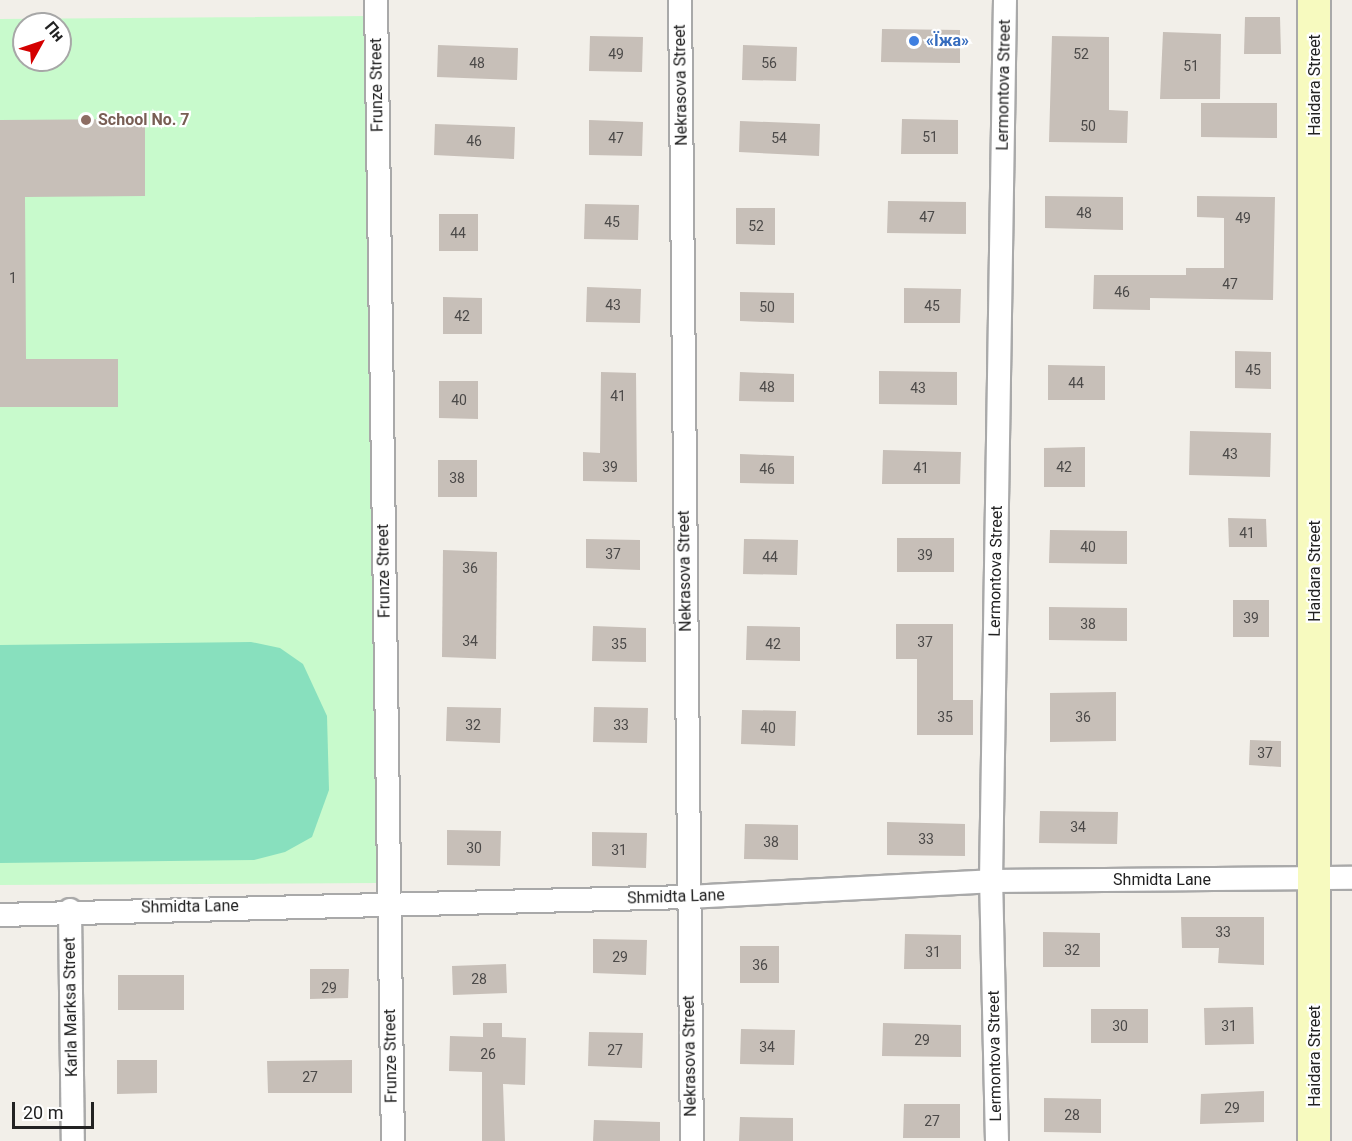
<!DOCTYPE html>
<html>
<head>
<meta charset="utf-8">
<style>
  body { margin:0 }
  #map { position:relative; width:1352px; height:1141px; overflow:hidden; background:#f2efe9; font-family:Roboto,sans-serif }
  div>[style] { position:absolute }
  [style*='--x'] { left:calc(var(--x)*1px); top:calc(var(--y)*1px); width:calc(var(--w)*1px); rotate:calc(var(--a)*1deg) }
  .park>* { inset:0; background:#c8facc }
  .pitch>* { inset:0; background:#88e0be }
  .building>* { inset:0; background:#c7bfb8 }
  .roads { filter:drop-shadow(2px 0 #a9a9a9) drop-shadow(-2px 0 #a9a9a9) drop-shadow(0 2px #a9a9a9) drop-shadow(0 -2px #a9a9a9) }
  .street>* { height:22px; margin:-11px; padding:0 11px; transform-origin:11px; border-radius:11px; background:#fff }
  .secondary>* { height:32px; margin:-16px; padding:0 16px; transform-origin:16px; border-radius:16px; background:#f7fabf }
  .dots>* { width:16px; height:16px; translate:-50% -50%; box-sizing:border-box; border:3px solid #fff; border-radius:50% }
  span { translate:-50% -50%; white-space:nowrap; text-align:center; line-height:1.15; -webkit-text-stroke:4.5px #fff; paint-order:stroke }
  .number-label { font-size:14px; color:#4b4948 }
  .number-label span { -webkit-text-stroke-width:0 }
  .shop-label { font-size:16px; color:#366cbe; font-weight:700 }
  .left { translate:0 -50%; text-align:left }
  .street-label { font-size:16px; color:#222 }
  .education-label { font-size:16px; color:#785e54; font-weight:700 }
  .north { position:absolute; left:12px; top:12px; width:60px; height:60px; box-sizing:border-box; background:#fff; border:2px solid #a7a7a7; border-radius:50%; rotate:50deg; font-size:16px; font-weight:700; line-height:24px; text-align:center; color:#222 }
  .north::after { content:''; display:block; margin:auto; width:21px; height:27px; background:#d40000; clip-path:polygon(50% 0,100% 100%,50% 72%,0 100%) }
  .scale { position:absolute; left:12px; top:1102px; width:82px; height:27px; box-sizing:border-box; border:3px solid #222; border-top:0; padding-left:8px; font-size:18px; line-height:21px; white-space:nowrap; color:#222; -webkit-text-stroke:4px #fff; paint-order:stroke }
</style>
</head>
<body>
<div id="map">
  <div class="park">
    <i style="clip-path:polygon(evenodd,370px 16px,377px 883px,0 885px,0 19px,370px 16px,24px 24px,60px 24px,60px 60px,24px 60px,24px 24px)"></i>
  </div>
  <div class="pitch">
    <i style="clip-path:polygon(251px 642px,280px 648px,303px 664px,327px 716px,329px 790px,312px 837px,285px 852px,254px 860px,0 863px,0 645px)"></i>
  </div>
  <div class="building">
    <i style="clip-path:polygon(1245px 17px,1280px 17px,1281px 54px,1244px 54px)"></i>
    <i style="clip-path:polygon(882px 29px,960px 30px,960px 63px,881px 62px)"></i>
    <i style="clip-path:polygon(1163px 32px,1221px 34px,1220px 99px,1160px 99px)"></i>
    <i style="clip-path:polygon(590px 36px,643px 37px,642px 72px,589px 71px)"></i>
    <i style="clip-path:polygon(1052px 36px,1109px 37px,1109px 110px,1128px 111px,1127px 143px,1049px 142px)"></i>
    <i style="clip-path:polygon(438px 45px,518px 48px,517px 80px,437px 77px)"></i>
    <i style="clip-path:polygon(743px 45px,797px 47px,796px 81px,742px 80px)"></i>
    <i style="clip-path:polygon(1201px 103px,1277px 103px,1277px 138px,1201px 137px)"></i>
    <i style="clip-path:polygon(145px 119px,145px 196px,25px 197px,26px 359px,118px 359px,118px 407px,0 407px,0 120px)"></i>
    <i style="clip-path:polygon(902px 119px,958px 120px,958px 154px,901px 154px)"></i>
    <i style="clip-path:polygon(589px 120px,643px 122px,642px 156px,589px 155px)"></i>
    <i style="clip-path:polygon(740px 121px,820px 124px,819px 156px,739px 152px)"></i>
    <i style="clip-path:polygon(435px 124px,515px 127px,514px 159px,434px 155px)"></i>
    <i style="clip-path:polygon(1045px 196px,1123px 197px,1123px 230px,1045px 228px)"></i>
    <i style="clip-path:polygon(1197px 196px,1275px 197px,1273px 300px,1150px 298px,1150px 310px,1093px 309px,1094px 275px,1186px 275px,1186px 268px,1224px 268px,1224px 218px,1197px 217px)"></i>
    <i style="clip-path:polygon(888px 201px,966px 202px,966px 234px,887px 233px)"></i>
    <i style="clip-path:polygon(585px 204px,639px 205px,638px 240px,584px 239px)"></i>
    <i style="clip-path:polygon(736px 208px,775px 208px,775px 245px,736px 244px)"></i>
    <i style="clip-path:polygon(439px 214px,478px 214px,478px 251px,439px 251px)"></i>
    <i style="clip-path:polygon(587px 287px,641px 289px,640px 323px,586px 322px)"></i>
    <i style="clip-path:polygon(904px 288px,961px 289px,960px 323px,904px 323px)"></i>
    <i style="clip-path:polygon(740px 292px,794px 293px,794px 323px,740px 321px)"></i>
    <i style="clip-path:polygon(443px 297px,482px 298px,482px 334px,443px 334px)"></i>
    <i style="clip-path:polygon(1235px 351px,1271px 352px,1271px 389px,1235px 388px)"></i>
    <i style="clip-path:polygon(1048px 365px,1105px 366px,1105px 400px,1048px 400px)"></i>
    <i style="clip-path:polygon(879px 371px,957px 372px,957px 405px,879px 404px)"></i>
    <i style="clip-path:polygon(601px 372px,636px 373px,637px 482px,583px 481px,583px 452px,600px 453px)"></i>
    <i style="clip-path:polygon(740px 372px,794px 374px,794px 402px,739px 401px)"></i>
    <i style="clip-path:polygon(439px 381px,478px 381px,478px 419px,439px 418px)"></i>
    <i style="clip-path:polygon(1190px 431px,1271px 433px,1270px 477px,1189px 475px)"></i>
    <i style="clip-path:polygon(1085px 447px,1085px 487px,1044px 487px,1044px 448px)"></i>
    <i style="clip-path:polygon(883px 450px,961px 452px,960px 484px,882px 484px)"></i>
    <i style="clip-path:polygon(740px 454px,794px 456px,794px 484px,740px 483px)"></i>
    <i style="clip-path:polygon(438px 460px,477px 460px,477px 497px,438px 497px)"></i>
    <i style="clip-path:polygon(1228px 518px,1266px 519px,1267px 547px,1229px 547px)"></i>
    <i style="clip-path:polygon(1050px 530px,1127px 531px,1127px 564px,1049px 563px)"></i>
    <i style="clip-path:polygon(897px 538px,954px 538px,954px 572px,897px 572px)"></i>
    <i style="clip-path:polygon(586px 539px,640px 540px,640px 570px,586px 568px)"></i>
    <i style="clip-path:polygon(744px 539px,798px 540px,797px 575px,743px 574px)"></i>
    <i style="clip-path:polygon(443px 550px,497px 552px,496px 659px,442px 657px)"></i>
    <i style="clip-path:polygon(1233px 600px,1269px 600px,1269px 637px,1233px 637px)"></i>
    <i style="clip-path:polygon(1049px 607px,1127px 608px,1127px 641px,1049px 640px)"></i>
    <i style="clip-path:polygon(896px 624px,953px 624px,953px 700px,973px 700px,973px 735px,917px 735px,917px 659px,896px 659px)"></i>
    <i style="clip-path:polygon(593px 626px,646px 628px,646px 662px,592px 661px)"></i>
    <i style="clip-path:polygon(747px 626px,800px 627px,800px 661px,746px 660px)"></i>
    <i style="clip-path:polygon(1116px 692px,1116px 741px,1050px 742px,1050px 693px)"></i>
    <i style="clip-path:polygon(447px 707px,501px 708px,500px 743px,446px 741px)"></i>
    <i style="clip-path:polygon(594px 707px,648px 708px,647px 743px,593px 742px)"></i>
    <i style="clip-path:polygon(742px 710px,796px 711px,795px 746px,741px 744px)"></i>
    <i style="clip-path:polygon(1250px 740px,1281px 741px,1281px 767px,1249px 765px)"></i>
    <i style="clip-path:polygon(1040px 811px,1118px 812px,1117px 844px,1039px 843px)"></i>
    <i style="clip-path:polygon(887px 822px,965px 824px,965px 856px,887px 855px)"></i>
    <i style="clip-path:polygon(745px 824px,798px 825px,798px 860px,744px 859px)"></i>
    <i style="clip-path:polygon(447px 830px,501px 831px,500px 866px,447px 865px)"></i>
    <i style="clip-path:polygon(592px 832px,647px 833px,646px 868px,592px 866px)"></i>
    <i style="clip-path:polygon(1181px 917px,1264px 917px,1264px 965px,1218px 963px,1219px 948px,1182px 948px)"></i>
    <i style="clip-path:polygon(1043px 932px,1100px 933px,1100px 967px,1043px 967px)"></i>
    <i style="clip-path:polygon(905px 934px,961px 935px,961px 969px,904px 969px)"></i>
    <i style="clip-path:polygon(593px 939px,647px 940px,646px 975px,593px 973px)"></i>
    <i style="clip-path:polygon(740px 946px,779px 946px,779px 983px,740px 983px)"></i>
    <i style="clip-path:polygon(506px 964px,507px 993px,453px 995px,452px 966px)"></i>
    <i style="clip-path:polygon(310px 969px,349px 969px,348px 998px,310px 999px)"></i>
    <i style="clip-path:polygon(118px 975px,184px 975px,184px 1010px,118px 1010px)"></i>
    <i style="clip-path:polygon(1253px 1007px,1254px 1044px,1205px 1045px,1204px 1008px)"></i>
    <i style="clip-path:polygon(1091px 1009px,1148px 1009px,1148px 1043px,1091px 1043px)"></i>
    <i style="clip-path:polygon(483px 1023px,502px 1023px,502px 1037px,526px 1038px,525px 1085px,503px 1084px,505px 1141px,482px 1141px,482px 1072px,449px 1071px,450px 1036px,483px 1037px)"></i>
    <i style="clip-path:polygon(883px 1023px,961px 1025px,961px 1057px,882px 1056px)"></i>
    <i style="clip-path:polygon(741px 1029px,795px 1030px,794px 1065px,740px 1064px)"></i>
    <i style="clip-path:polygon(589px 1032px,643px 1033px,642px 1068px,588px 1066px)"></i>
    <i style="clip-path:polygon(117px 1060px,157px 1060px,157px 1093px,117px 1094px)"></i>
    <i style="clip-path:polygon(352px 1060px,352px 1093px,268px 1093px,267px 1061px)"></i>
    <i style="clip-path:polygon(1264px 1091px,1264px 1122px,1200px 1124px,1201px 1094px)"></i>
    <i style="clip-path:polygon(1044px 1098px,1101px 1099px,1101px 1133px,1044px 1132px)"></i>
    <i style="clip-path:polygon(904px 1104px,960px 1104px,960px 1138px,903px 1138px)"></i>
    <i style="clip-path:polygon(740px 1117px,793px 1118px,793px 1141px,739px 1141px)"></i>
    <i style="clip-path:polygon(594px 1120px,660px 1122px,660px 1141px,593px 1141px)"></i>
  </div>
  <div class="roads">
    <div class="street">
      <i style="--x:376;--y:0;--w:1141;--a:89.15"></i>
      <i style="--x:680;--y:0;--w:1141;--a:89.4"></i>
      <i style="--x:70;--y:910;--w:231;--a:89.3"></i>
      <i style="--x:0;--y:915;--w:688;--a:-1.5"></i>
      <i style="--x:688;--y:897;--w:303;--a:-3"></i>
      <i style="--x:991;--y:881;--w:361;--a:-0.5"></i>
      <i style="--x:997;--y:1141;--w:260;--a:-91.3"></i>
      <i style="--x:991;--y:881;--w:881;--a:-89.09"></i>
    </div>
    <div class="secondary">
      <i style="--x:1314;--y:1141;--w:1141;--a:-90"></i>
    </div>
  </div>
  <div class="dots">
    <i style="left:914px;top:41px;background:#3f7fe0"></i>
    <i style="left:86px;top:120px;background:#8d6e63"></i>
  </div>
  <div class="number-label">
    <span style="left:616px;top:54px">49</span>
    <span style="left:1081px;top:54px">52</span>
    <span style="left:477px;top:63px">48</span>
    <span style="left:769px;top:63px">56</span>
    <span style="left:1191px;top:66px">51</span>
    <span style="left:1088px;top:126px">50</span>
    <span style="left:930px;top:137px">51</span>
    <span style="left:616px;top:138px">47</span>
    <span style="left:779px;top:138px">54</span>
    <span style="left:474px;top:141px">46</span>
    <span style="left:1084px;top:213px">48</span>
    <span style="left:927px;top:217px">47</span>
    <span style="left:1243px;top:218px">49</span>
    <span style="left:612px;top:222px">45</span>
    <span style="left:756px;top:226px">52</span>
    <span style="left:458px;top:233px">44</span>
    <span style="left:13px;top:278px">1</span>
    <span style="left:1230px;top:284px">47</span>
    <span style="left:1122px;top:292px">46</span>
    <span style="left:613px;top:305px">43</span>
    <span style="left:932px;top:306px">45</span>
    <span style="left:767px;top:307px">50</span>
    <span style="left:462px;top:316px">42</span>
    <span style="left:1253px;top:370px">45</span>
    <span style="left:1076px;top:383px">44</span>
    <span style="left:767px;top:387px">48</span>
    <span style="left:918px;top:388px">43</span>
    <span style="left:618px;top:396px">41</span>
    <span style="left:459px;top:400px">40</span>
    <span style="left:1230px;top:454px">43</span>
    <span style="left:610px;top:467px">39</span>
    <span style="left:1064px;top:467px">42</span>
    <span style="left:921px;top:468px">41</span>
    <span style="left:767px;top:469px">46</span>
    <span style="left:457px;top:478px">38</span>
    <span style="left:1247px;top:533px">41</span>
    <span style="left:1088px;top:547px">40</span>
    <span style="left:613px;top:554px">37</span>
    <span style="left:925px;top:555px">39</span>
    <span style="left:770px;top:557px">44</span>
    <span style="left:470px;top:568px">36</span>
    <span style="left:1251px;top:618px">39</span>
    <span style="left:1088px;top:624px">38</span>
    <span style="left:470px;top:641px">34</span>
    <span style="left:925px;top:642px">37</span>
    <span style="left:619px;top:644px">35</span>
    <span style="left:773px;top:644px">42</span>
    <span style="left:945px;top:717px">35</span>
    <span style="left:1083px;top:717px">36</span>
    <span style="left:473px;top:725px">32</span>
    <span style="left:621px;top:725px">33</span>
    <span style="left:768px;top:728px">40</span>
    <span style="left:1265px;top:753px">37</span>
    <span style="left:1078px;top:827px">34</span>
    <span style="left:926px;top:839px">33</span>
    <span style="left:771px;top:842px">38</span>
    <span style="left:474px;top:848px">30</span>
    <span style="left:619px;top:850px">31</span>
    <span style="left:1223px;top:932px">33</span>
    <span style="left:1072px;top:950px">32</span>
    <span style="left:933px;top:952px">31</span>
    <span style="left:620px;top:957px">29</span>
    <span style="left:760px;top:965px">36</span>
    <span style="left:479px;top:979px">28</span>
    <span style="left:329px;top:988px">29</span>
    <span style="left:1120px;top:1026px">30</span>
    <span style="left:1229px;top:1026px">31</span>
    <span style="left:922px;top:1040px">29</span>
    <span style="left:767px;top:1047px">34</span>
    <span style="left:615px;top:1050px">27</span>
    <span style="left:488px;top:1054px">26</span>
    <span style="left:310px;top:1077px">27</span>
    <span style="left:1232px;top:1108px">29</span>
    <span style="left:1072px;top:1115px">28</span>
    <span style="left:932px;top:1121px">27</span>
  </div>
  <div class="shop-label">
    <span class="left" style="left:926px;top:41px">«Їжа»</span>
  </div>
  <div class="street-label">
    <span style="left:377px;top:85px;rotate:-91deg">Frunze Street</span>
    <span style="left:681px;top:85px;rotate:-91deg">Nekrasova Street</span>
    <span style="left:1004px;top:85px;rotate:-89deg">Lermontova Street</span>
    <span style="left:1315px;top:85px;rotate:-90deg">Haidara Street</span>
    <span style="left:384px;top:571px;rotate:-91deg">Frunze Street</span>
    <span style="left:685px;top:571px;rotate:-91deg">Nekrasova Street</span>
    <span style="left:996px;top:571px;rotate:-89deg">Lermontova Street</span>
    <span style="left:1315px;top:571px;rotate:-90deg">Haidara Street</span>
    <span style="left:1162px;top:880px">Shmidta Lane</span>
    <span style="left:676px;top:897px;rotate:-2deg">Shmidta Lane</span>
    <span style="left:190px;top:907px;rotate:-1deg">Shmidta Lane</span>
    <span style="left:71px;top:1007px;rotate:-91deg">Karla Marksa Street</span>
    <span style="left:391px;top:1056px;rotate:-91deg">Frunze Street</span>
    <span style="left:690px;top:1056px;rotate:-91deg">Nekrasova Street</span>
    <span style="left:995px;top:1056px;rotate:-91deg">Lermontova Street</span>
    <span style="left:1315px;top:1056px;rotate:-90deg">Haidara Street</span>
  </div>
  <div class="education-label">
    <span class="left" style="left:98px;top:120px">School No. 7</span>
  </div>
  <div class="north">Пн</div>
  <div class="scale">20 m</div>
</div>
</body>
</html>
